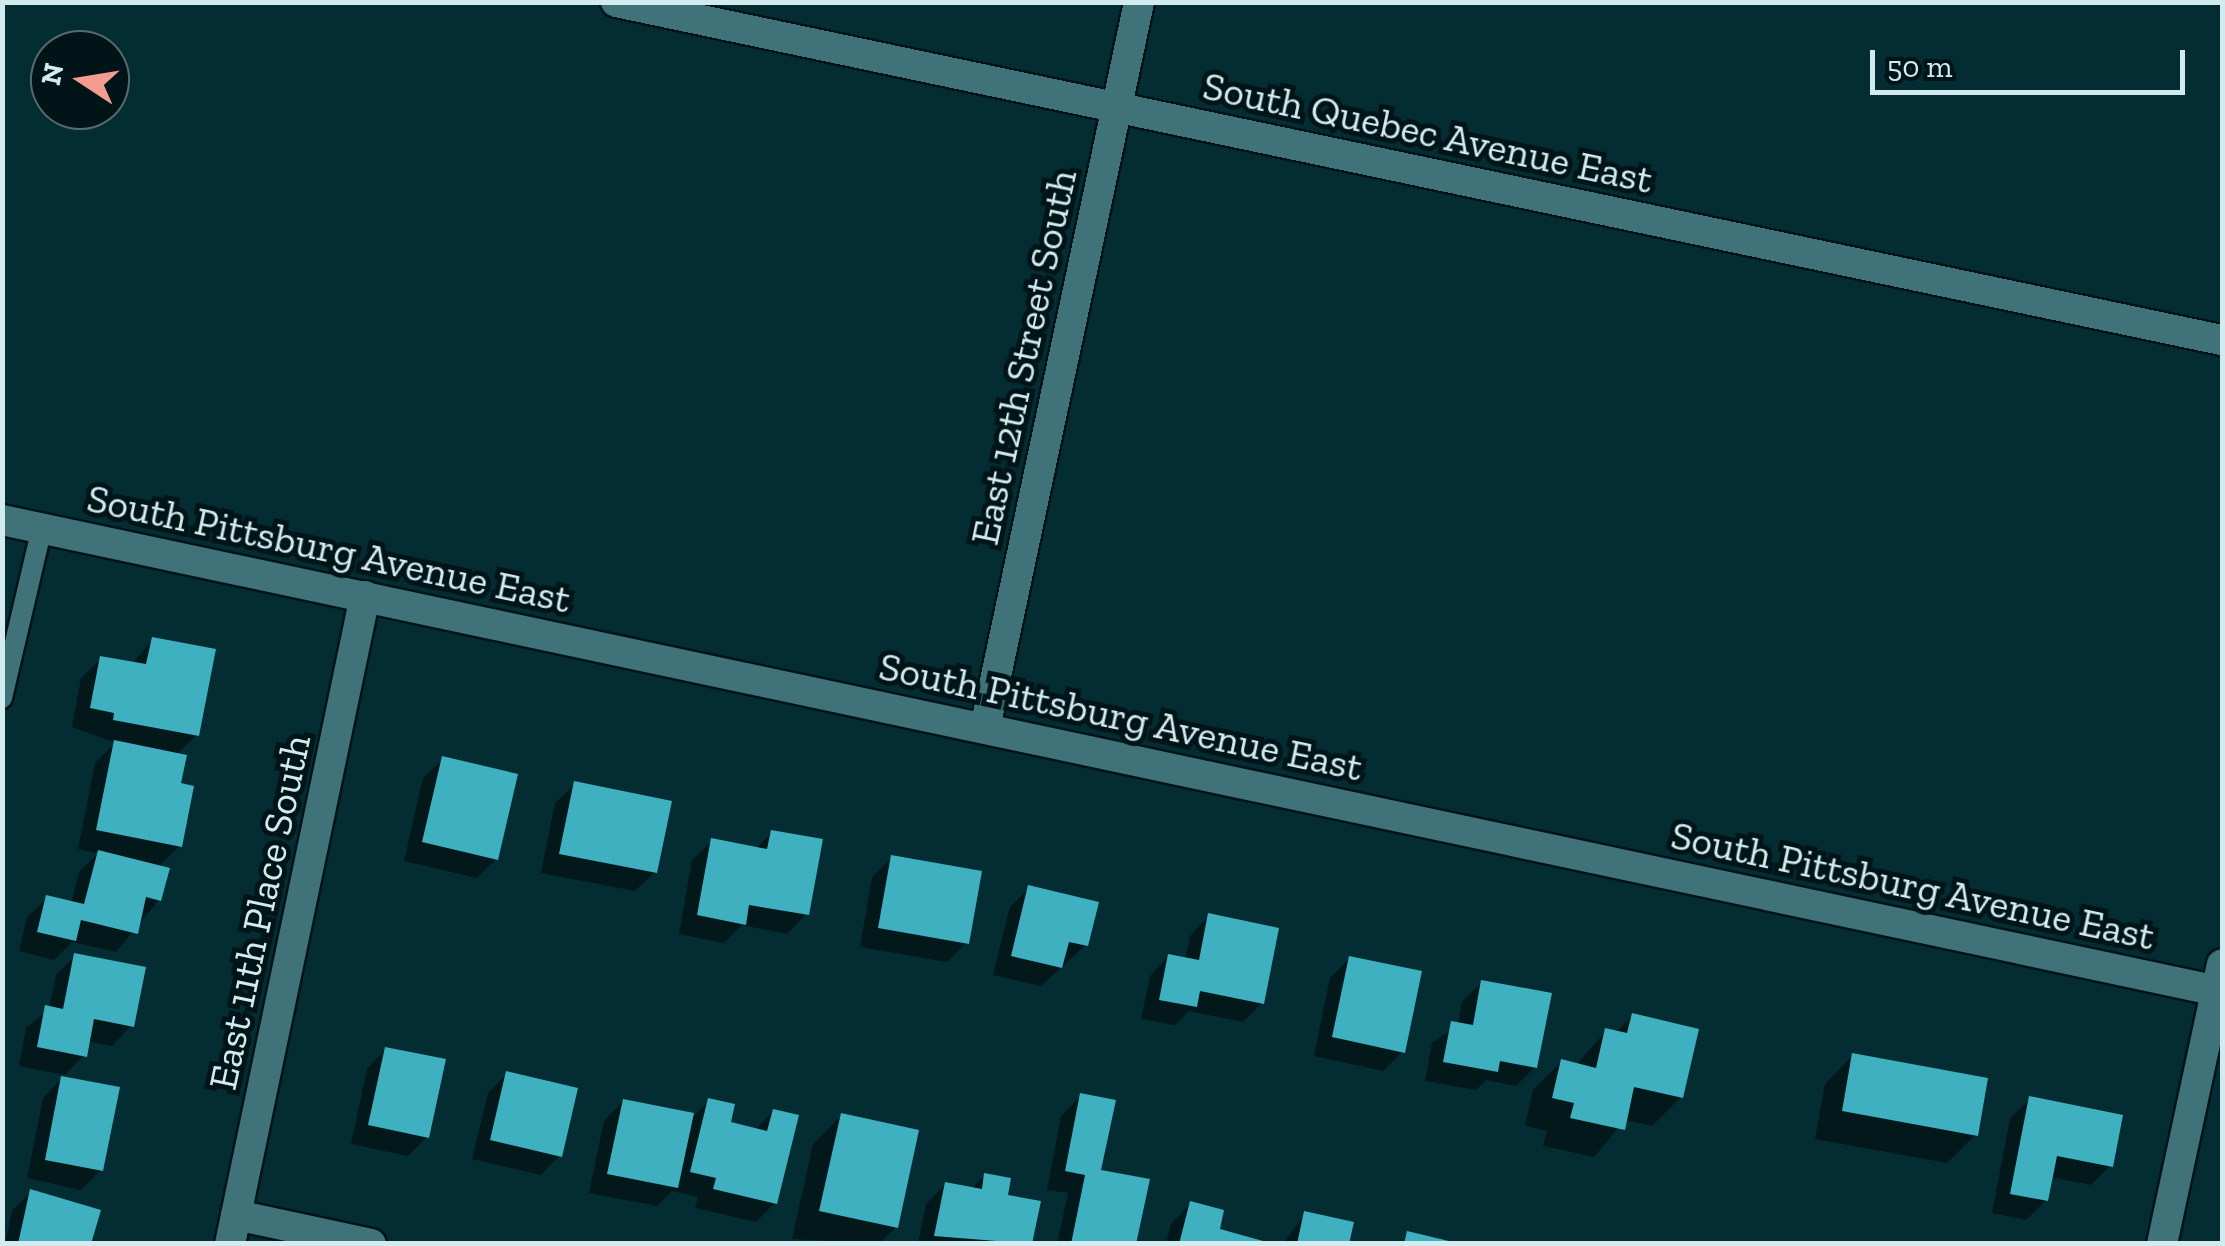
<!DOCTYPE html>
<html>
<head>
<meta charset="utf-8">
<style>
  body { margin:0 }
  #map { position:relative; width:2225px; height:1246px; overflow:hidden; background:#042d33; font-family:"Zilla Slab",serif }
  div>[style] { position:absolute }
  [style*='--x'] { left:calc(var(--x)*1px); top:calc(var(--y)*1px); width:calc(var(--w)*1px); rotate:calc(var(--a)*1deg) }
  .shadow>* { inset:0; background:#0007 }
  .building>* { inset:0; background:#3fb0bf }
  .roads { filter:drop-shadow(2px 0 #001418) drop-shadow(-2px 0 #001418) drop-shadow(0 2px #001418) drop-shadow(0 -2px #001418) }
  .lane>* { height:20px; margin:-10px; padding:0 10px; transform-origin:10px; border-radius:10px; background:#407279 }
  .street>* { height:30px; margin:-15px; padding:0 15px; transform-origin:15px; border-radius:15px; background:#407279 }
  span { translate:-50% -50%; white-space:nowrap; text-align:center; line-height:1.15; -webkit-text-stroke:10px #011417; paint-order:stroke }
  .street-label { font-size:40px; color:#d2ebef }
  .frame { position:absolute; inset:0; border:5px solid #d2ebef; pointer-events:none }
  .north { position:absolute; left:30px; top:30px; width:100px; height:100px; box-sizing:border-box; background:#011417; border:2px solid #556a6d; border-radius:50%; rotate:282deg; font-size:28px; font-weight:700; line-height:40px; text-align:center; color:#d2ebef }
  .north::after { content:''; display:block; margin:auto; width:35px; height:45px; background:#f59c91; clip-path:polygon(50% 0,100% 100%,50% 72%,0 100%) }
  .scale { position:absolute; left:1870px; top:50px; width:315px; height:45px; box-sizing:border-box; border:5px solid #d2ebef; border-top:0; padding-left:12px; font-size:30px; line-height:35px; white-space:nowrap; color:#d2ebef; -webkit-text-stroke:8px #011417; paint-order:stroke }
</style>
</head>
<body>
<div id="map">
  <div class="shadow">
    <i style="clip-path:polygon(153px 639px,197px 735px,176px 755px,180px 846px,158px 867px,159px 900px,116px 952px,72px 942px,54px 960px,19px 951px,27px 917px,47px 898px,71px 904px,79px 872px,98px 853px,78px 849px,95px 763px,115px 743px,72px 727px,81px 678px,101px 659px,132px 664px)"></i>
    <i style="clip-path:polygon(443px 759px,496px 859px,477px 878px,404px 861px,423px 778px)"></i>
    <i style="clip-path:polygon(575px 784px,655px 872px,635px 891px,541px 873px,555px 803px)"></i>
    <i style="clip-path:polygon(772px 832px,806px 914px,787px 934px,742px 925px,724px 943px,679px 934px,692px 860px,712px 841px,755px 849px)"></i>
    <i style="clip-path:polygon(892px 857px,966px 943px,947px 962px,860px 947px,872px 877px)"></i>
    <i style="clip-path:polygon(1029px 888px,1086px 945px,1041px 986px,993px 975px,1010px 907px)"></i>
    <i style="clip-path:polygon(1209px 916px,1262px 1003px,1243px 1022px,1189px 1011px,1175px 1025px,1141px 1019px,1150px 976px,1169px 956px,1185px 959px,1190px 936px)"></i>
    <i style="clip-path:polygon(75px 956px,131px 1026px,112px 1046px,87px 1041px,84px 1055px,65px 1075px,19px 1066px,26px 1028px,49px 1009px,56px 975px)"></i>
    <i style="clip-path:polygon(1350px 958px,1403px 1051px,1383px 1071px,1314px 1056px,1330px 978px)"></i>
    <i style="clip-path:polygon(1482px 982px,1535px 1067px,1516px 1086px,1486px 1080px,1476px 1090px,1425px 1081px,1432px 1043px,1458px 1025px,1462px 1002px)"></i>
    <i style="clip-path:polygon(1632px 1016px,1681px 1097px,1652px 1126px,1625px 1120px,1594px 1157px,1543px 1146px,1547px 1131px,1525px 1126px,1533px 1090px,1561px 1062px,1576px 1065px,1606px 1031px,1615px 1033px)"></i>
    <i style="clip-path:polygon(386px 1049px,427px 1137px,408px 1156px,351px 1144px,367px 1069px)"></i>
    <i style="clip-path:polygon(1853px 1055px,1975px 1135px,1947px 1163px,1815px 1139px,1825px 1084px)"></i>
    <i style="clip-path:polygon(507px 1073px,560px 1155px,541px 1175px,472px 1159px,488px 1093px)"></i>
    <i style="clip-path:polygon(62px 1078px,101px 1170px,81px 1190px,27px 1178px,43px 1098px)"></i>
    <i style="clip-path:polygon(1081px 1096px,1099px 1172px,1134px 1244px,1057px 1244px,1068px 1193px,1047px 1190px,1061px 1116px)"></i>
    <i style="clip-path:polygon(2030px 1099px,2111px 1165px,2091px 1185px,2050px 1177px,2046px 1200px,2026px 1220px,1992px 1213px,2010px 1118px)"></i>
    <i style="clip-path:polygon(623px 1101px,694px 1116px,709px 1101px,728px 1124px,755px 1130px,773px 1111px,775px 1203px,756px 1222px,695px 1208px,698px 1197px,672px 1191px,657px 1206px,589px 1193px,604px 1121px)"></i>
    <i style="clip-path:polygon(842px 1115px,896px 1227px,879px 1244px,792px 1239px,813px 1144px)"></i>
    <i style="clip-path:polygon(985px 1175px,1030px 1244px,918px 1244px,926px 1204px,946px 1184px,971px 1189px)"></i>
    <i style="clip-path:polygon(31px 1192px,87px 1244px,5px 1244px,12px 1211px)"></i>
    <i style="clip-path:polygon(1190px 1204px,1217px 1230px,1267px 1244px,1166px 1244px,1171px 1224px)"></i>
    <i style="clip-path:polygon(1305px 1214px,1347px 1244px,1283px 1244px)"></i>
  </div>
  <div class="building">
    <i style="clip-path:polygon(152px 637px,216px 649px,199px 736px,113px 720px,114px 713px,90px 708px,100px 656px,146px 664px)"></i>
    <i style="clip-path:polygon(114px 740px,187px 755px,181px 783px,194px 786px,182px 847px,96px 830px)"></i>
    <i style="clip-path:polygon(442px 756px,518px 774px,498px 860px,422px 842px)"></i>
    <i style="clip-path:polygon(574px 781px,672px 801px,657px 873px,559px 854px)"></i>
    <i style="clip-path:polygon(771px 830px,823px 839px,809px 915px,749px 905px,746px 925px,697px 915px,711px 838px,767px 849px)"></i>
    <i style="clip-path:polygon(98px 850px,170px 868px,161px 901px,146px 897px,138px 934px,81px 920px,76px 941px,37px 932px,46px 895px,84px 904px)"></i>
    <i style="clip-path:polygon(891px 855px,982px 871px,969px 944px,878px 928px)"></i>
    <i style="clip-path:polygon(1028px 885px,1099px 902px,1088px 946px,1069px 942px,1062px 968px,1011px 956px)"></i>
    <i style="clip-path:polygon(1208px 913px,1279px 928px,1264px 1004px,1200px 991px,1197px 1007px,1159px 1000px,1168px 954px,1199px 960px)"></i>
    <i style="clip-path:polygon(74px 953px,146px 967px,134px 1027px,94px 1019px,87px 1057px,37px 1047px,45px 1005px,63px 1009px)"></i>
    <i style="clip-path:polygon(1349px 956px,1422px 971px,1405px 1053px,1332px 1037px)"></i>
    <i style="clip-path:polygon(1481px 980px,1552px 993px,1537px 1068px,1500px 1061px,1498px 1072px,1443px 1062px,1451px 1021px,1473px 1025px)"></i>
    <i style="clip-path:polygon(1632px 1013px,1699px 1029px,1683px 1098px,1634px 1087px,1625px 1130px,1570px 1118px,1574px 1103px,1552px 1098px,1561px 1059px,1596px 1068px,1605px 1028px,1627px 1033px)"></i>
    <i style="clip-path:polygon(385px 1047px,446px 1059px,429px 1138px,368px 1125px)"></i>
    <i style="clip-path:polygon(1852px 1053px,1988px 1078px,1978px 1136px,1842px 1111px)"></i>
    <i style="clip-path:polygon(506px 1071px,578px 1088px,562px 1157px,490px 1140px)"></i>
    <i style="clip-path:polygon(61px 1076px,120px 1087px,103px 1171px,45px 1160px)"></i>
    <i style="clip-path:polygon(1080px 1093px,1116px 1100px,1101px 1170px,1150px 1179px,1136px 1244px,1071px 1244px,1085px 1175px,1065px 1171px)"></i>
    <i style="clip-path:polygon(2029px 1096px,2123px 1115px,2113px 1167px,2057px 1156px,2048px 1201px,2010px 1194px)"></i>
    <i style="clip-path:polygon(708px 1098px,735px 1104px,731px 1122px,767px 1131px,773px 1109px,799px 1115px,777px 1204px,713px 1189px,716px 1178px,690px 1172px)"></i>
    <i style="clip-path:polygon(623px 1099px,694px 1113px,678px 1188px,607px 1174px)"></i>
    <i style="clip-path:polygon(841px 1113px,919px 1130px,898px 1228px,819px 1211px)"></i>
    <i style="clip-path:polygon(984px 1173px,1011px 1178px,1008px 1195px,1041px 1201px,1032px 1244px,934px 1236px,945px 1182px,982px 1189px)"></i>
    <i style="clip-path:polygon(30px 1189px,101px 1210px,91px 1244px,18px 1244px)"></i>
    <i style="clip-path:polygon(1190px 1201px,1224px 1210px,1220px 1229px,1274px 1244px,1179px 1244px)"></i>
    <i style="clip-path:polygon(1304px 1211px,1354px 1222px,1349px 1244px,1297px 1244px)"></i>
    <i style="clip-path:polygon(1407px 1231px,1453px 1242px,1453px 1244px,1404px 1244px)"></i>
  </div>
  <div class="roads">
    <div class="lane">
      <i style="--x:2;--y:698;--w:175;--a:-76.8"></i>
    </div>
    <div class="street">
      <i style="--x:616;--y:2;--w:1641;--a:11.89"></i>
      <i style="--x:2;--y:520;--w:2270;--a:12"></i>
      <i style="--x:985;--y:728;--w:742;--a:-78.02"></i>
      <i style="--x:236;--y:1215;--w:138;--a:12.1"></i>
      <i style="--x:230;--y:1244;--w:662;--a:-78.23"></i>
      <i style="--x:2162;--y:1244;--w:286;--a:-77.9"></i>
    </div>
  </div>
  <div class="street-label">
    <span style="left:1428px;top:132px;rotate:12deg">South Quebec Avenue East</span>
    <span style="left:1023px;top:357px;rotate:-78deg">East 12th Street South</span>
    <span style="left:329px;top:548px;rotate:12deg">South Pittsburg Avenue East</span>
    <span style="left:1121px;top:716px;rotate:12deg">South Pittsburg Avenue East</span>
    <span style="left:1913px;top:885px;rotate:12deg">South Pittsburg Avenue East</span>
    <span style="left:259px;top:912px;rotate:-78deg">East 11th Place South</span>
  </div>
  <div class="frame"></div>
  <div class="north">N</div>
  <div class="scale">50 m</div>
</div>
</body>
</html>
